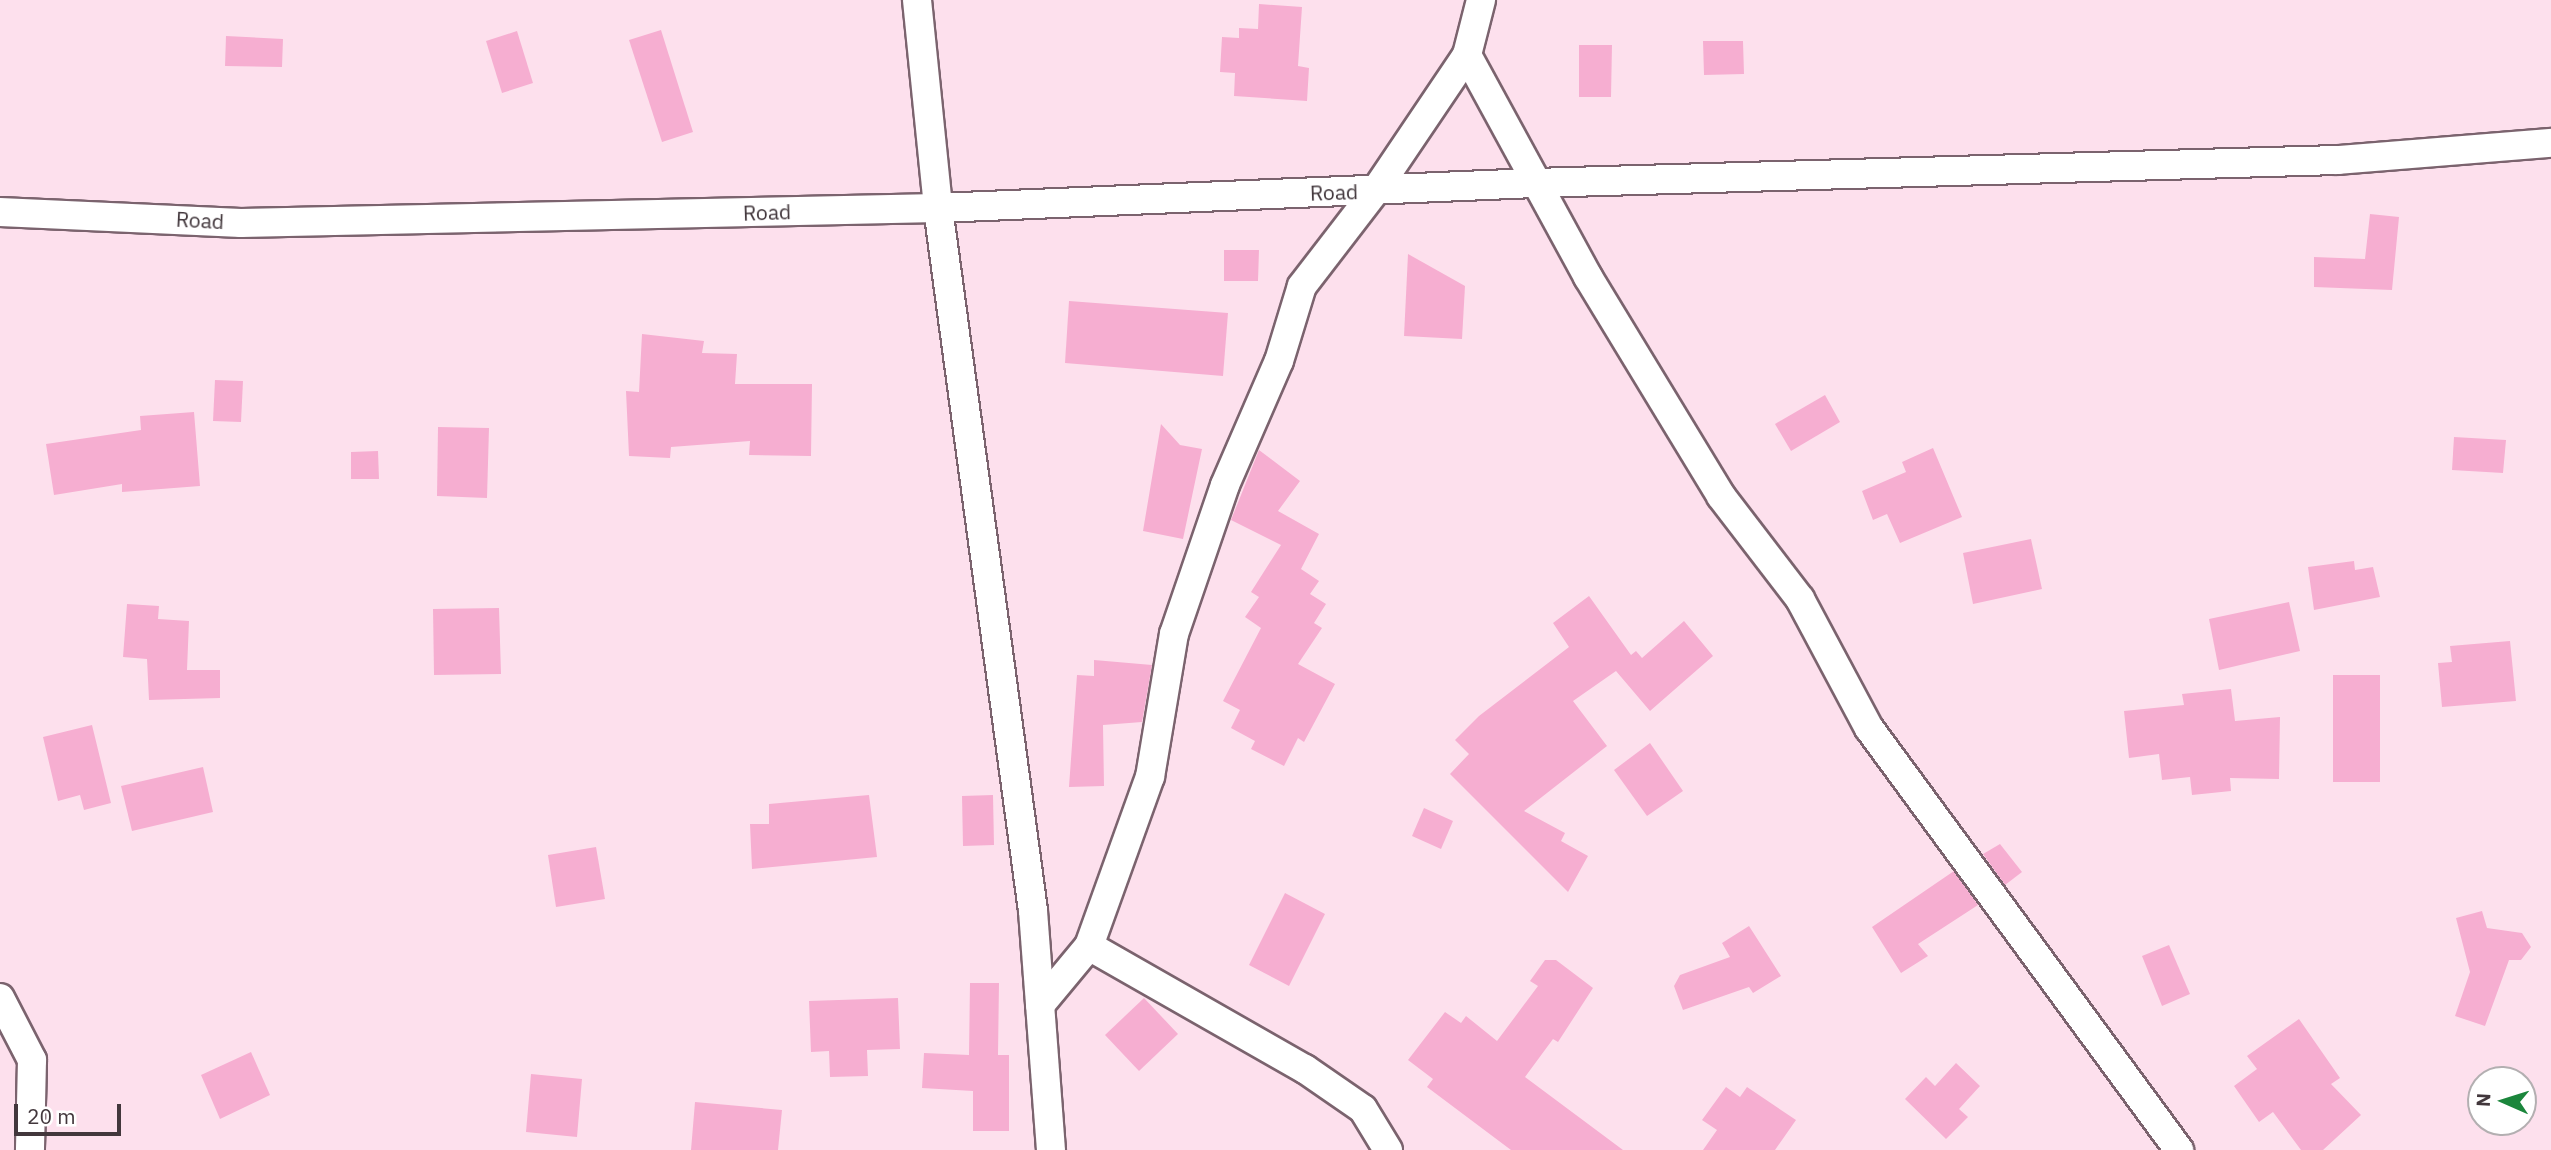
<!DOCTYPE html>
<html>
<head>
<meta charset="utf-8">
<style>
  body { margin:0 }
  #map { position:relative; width:2551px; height:1150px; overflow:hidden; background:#fde0ed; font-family:"IBM Plex Sans",sans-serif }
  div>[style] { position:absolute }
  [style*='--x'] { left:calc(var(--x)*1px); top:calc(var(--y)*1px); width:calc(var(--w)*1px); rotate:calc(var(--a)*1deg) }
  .building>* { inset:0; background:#f6aed1 }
  .roads { filter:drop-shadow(2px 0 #7b636e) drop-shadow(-2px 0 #7b636e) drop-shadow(0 2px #7b636e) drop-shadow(0 -2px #7b636e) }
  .minor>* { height:28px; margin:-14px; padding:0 14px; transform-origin:14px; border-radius:14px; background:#fff }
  span { translate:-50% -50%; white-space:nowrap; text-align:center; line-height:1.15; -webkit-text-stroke:5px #fff; paint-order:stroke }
  .street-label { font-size:21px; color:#42373c }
  .north { position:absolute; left:2467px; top:1066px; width:70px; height:70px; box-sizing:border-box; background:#fff; border:2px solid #b3afb1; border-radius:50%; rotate:273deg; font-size:19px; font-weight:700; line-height:28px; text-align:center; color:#42373c }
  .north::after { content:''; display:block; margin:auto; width:24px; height:32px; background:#1b863c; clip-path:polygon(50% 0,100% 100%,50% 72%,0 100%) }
  .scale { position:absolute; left:14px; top:1104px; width:107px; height:32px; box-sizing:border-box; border:4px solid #42373c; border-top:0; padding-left:9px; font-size:21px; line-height:24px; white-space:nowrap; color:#42373c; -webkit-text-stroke:5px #fff; paint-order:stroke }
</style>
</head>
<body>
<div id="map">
  <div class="building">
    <i style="clip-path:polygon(1259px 4px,1302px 7px,1298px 66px,1309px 68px,1307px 101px,1234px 96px,1235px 73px,1220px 72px,1222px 37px,1239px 38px,1239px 28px,1258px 29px)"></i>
    <i style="clip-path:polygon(661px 30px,693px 132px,662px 142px,629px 40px)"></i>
    <i style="clip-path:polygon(517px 31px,533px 83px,502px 93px,486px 41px)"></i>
    <i style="clip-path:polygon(226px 36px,283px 39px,282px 67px,225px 66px)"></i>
    <i style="clip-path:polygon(1703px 41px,1743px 41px,1744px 74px,1704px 75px)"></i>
    <i style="clip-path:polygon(1579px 45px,1612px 45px,1611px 97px,1579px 97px)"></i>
    <i style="clip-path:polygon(2370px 214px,2399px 217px,2392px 290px,2314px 287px,2314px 257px,2365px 259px)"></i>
    <i style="clip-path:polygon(1224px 250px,1259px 250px,1258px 281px,1224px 281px)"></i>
    <i style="clip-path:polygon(1408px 254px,1465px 286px,1462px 339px,1404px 336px)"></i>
    <i style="clip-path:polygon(1069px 301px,1228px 313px,1223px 376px,1065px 363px)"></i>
    <i style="clip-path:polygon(642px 334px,704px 341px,702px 353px,737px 354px,735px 384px,812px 384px,811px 456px,749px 455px,750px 441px,671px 447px,670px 458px,629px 456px,626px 391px,639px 392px)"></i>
    <i style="clip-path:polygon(215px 380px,243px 381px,241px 422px,213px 421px)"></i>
    <i style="clip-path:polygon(1825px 395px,1840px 422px,1791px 451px,1775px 424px)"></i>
    <i style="clip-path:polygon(194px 412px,200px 486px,122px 492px,122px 484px,54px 495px,46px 444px,141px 430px,140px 416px)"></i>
    <i style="clip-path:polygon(1161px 424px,1180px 445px,1202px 449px,1183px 539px,1143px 531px)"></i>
    <i style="clip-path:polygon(438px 427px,489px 428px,487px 498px,437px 496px)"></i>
    <i style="clip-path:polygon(2454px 437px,2506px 440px,2503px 473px,2452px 470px)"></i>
    <i style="clip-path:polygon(1933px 448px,1962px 517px,1900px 543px,1887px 514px,1873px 520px,1862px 491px,1906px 472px,1902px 462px)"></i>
    <i style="clip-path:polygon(1259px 450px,1300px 481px,1278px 511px,1319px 534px,1301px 569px,1319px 581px,1310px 594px,1326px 604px,1314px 623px,1322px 628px,1298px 664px,1335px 684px,1304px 742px,1298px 738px,1284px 766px,1251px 749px,1255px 741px,1231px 728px,1240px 710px,1223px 701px,1261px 628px,1245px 617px,1259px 597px,1251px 592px,1281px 545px,1231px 520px)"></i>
    <i style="clip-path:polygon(378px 451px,379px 479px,351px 479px,351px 452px)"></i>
    <i style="clip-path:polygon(2031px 539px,2042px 589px,1973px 604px,1963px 553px)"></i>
    <i style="clip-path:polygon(2354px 561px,2355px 570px,2373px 567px,2380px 597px,2314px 610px,2308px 567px)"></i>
    <i style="clip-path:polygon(1589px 596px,1631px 655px,1636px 651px,1642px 658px,1684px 621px,1713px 656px,1650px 711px,1616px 671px,1573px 701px,1607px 746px,1524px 811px,1565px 833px,1561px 841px,1588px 856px,1568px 892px,1450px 774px,1469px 754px,1455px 740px,1479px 716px,1569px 647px,1553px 623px)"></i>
    <i style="clip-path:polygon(2289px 602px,2300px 651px,2219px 670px,2209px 619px)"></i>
    <i style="clip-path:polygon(127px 604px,159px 606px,158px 619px,189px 621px,187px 670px,220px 670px,220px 698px,149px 700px,147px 659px,123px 657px)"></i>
    <i style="clip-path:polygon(499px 608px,501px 674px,434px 675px,433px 609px)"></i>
    <i style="clip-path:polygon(2510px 641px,2516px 701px,2442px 707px,2438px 663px,2452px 662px,2450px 646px)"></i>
    <i style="clip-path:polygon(1094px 660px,1152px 665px,1142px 722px,1103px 725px,1104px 786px,1069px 787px,1077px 675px,1094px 676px)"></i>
    <i style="clip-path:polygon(2333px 675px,2380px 675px,2380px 782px,2333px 782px)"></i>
    <i style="clip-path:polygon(2231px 689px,2235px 721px,2280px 717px,2279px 779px,2230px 778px,2231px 791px,2192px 795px,2190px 777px,2162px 780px,2159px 754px,2129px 758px,2124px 711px,2184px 705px,2182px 694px)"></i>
    <i style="clip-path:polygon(92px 725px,111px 803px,84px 810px,80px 795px,58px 801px,43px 737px)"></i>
    <i style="clip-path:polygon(1650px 743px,1683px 791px,1647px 816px,1614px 770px)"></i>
    <i style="clip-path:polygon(203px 767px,213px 812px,132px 831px,121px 786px)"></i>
    <i style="clip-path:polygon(869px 795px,877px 857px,752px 869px,750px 824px,769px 824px,769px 804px)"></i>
    <i style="clip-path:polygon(993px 795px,994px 845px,963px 846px,962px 796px)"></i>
    <i style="clip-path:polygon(1424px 808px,1453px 821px,1441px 849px,1412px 836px)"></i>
    <i style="clip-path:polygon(2000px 844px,2022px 872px,2005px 885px,1983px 854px)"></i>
    <i style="clip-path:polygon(596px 847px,605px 899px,556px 907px,548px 855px)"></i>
    <i style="clip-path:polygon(1954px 871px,1978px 905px,1918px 944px,1928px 956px,1901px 973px,1872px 927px)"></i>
    <i style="clip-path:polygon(1285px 893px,1325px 914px,1289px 986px,1249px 965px)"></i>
    <i style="clip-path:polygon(2482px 911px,2487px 928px,2522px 933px,2531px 947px,2521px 960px,2509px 960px,2485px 1026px,2455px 1016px,2470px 972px,2456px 918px)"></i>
    <i style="clip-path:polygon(1749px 926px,1781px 976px,1753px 993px,1749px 987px,1683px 1010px,1674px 986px,1680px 975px,1730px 957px,1722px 943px)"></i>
    <i style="clip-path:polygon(2169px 945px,2190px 994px,2162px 1006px,2142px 956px)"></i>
    <i style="clip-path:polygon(1545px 960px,1556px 960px,1593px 988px,1558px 1042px,1553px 1039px,1525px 1077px,1623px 1150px,1511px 1150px,1427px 1087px,1433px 1079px,1408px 1060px,1445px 1012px,1461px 1023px,1466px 1016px,1497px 1041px,1538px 986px,1530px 981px)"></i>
    <i style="clip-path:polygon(970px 983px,999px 983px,998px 1055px,1009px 1055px,1009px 1131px,973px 1131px,973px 1091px,922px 1088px,924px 1053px,969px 1055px)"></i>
    <i style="clip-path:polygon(898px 998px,900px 1049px,867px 1050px,868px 1076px,830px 1077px,829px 1051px,811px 1052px,809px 1001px)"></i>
    <i style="clip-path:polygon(1144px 998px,1178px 1034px,1139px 1071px,1105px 1035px)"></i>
    <i style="clip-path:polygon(2299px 1019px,2340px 1078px,2331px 1084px,2361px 1115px,2323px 1150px,2301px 1150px,2273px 1112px,2259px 1122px,2234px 1086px,2257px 1069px,2247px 1056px)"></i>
    <i style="clip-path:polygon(251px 1052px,270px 1095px,220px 1119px,201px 1075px)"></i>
    <i style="clip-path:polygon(1956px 1063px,1980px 1086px,1959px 1109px,1968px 1117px,1946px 1139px,1905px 1099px,1926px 1077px,1935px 1086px)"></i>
    <i style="clip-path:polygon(531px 1074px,582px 1079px,577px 1137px,526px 1132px)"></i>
    <i style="clip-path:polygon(1726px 1087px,1740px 1097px,1747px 1087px,1796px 1120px,1775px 1150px,1703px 1150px,1717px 1130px,1702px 1120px)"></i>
    <i style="clip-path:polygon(695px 1102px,782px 1110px,778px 1150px,691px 1150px)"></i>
  </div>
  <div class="roads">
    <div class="minor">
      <i style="--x:917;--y:0;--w:209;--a:84.2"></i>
      <i style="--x:938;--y:208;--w:709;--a:82.3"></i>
      <i style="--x:1033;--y:911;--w:240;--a:85.7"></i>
      <i style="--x:1467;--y:55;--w:253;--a:61.4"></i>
      <i style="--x:1588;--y:277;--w:256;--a:58.7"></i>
      <i style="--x:1721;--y:496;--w:130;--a:52.5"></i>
      <i style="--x:1800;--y:599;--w:146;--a:61.9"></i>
      <i style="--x:1869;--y:728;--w:524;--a:53.7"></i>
      <i style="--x:0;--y:212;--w:241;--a:2.6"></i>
      <i style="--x:241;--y:223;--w:697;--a:-1.23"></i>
      <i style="--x:938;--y:208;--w:597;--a:-2.4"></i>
      <i style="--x:1534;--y:183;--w:804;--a:-1.64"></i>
      <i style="--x:2338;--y:160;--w:214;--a:-4.6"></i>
      <i style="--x:1089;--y:946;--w:180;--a:-70.2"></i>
      <i style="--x:1150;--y:777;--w:145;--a:-80.5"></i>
      <i style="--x:1174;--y:634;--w:157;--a:-71.1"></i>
      <i style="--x:1225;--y:485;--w:135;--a:-66.5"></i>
      <i style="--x:1279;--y:361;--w:78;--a:-73"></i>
      <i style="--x:1302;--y:286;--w:121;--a:-52.4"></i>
      <i style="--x:1376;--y:190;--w:163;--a:-56"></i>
      <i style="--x:1467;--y:55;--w:57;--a:-75.7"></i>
      <i style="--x:0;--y:998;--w:70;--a:62.7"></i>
      <i style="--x:32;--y:1060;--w:90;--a:91.3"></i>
      <i style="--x:1040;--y:1005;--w:77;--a:-50.3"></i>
      <i style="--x:1089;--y:946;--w:249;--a:29.7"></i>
      <i style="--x:1305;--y:1069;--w:70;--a:34.6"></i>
      <i style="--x:1363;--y:1109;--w:48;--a:58.6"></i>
    </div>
  </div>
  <div class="street-label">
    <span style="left:1334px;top:192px;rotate:-2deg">Road</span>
    <span style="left:767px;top:212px;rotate:-2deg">Road</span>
    <span style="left:200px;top:220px;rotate:3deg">Road</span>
  </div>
  <div class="north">N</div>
  <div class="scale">20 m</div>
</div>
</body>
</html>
